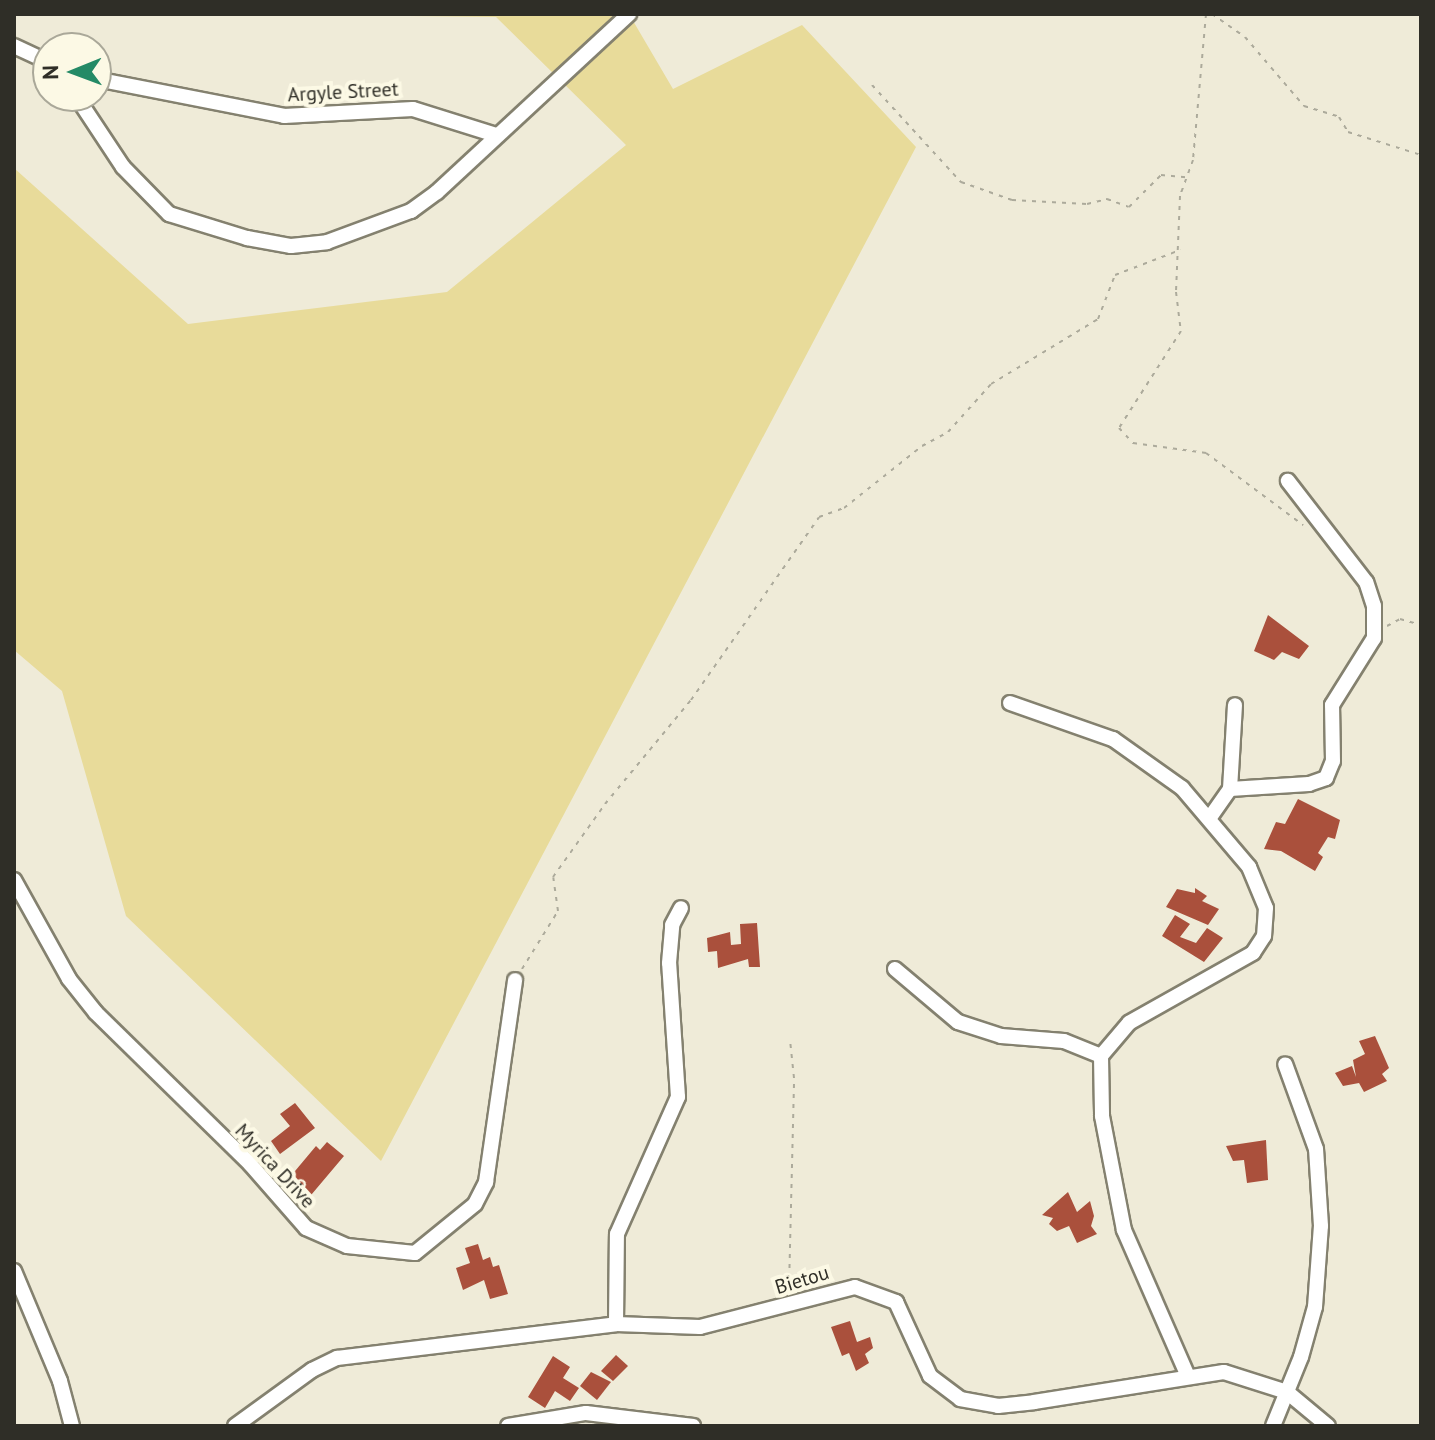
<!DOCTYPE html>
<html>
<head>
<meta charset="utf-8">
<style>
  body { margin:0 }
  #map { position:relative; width:1435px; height:1440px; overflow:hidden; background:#efebd8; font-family:"PT Sans",sans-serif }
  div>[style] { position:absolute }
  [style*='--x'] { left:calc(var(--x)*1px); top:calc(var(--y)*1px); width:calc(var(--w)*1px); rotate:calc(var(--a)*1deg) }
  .green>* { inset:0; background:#e8db9a }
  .building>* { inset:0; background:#aa503c }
  .path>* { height:2px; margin-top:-1px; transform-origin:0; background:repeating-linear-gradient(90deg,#acaa9b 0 4px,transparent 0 10px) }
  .roads { filter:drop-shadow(2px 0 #84816f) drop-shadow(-2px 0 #84816f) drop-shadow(0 2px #84816f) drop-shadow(0 -2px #84816f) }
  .street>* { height:14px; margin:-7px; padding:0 7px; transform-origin:7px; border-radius:7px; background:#fff }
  span { translate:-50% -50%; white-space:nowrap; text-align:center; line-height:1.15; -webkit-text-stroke:8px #fcf9e5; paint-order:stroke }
  .street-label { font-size:20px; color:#2f2e27 }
  .frame { position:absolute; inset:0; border:16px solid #2f2e27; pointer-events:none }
  .north { position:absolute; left:32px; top:32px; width:80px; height:80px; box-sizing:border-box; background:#fcf9e5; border:2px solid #aaa899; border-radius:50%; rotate:269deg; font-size:22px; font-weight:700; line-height:32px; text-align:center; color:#2f2e27 }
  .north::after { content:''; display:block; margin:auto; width:28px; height:36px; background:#248a66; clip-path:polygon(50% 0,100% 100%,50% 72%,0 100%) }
</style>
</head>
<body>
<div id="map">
  <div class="green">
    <i style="clip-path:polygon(235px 14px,629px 14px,673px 89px,802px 25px,916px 147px,381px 1161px,126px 916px,62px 691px,14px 650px,14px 168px,188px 324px,447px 292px,626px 145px,496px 17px)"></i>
  </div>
  <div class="building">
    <i style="clip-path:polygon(1268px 615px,1309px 646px,1299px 659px,1282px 652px,1274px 660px,1254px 651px)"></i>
    <i style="clip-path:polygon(1298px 799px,1340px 820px,1335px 839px,1328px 837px,1318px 853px,1323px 857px,1315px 871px,1281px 851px,1264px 849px,1276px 822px,1285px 824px)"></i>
    <i style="clip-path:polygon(1195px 888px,1207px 896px,1202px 901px,1219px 909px,1208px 925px,1166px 907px,1177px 889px,1195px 893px)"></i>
    <i style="clip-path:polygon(1175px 915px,1190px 924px,1180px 937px,1196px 943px,1207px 928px,1223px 938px,1204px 962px,1162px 936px)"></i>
    <i style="clip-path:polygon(757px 923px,760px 967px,749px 967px,748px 959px,718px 968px,717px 951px,708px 952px,707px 938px,730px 932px,731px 945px,741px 944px,740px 924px)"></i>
    <i style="clip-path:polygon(1375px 1036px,1389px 1068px,1382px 1074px,1387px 1081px,1364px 1092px,1359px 1083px,1343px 1086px,1335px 1073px,1352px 1066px,1356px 1077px,1353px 1060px,1365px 1054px,1359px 1041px)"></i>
    <i style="clip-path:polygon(295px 1103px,315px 1128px,280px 1154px,271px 1141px,290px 1126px,280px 1114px)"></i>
    <i style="clip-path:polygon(1266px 1140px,1268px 1180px,1247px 1183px,1244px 1160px,1233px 1161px,1226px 1146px)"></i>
    <i style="clip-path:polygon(327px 1142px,344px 1156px,306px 1201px,285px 1183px,316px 1146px,320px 1150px)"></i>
    <i style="clip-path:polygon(1068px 1192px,1077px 1212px,1090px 1201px,1094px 1216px,1091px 1226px,1097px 1234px,1077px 1243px,1069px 1226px,1057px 1231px,1049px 1224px,1053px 1218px,1042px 1215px)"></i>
    <i style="clip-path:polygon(478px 1244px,483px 1260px,490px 1257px,493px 1267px,499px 1265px,508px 1294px,490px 1299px,484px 1280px,463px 1290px,456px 1268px,470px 1263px,465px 1248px)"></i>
    <i style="clip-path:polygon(850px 1321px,857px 1342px,870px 1337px,873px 1348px,865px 1354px,869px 1363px,856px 1371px,849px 1353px,842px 1356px,831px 1327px)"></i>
    <i style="clip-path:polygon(616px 1355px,628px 1366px,613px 1381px,601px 1371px)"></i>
    <i style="clip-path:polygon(553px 1356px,570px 1367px,563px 1378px,579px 1388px,570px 1401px,555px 1391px,545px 1408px,528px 1397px)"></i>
    <i style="clip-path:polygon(591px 1372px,611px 1382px,597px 1400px,580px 1386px)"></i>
  </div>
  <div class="path">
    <i style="--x:1206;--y:14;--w:147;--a:95.1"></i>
    <i style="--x:1193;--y:160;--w:38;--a:110"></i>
    <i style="--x:1180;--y:196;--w:96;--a:92.4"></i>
    <i style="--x:1176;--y:292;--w:39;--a:83"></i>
    <i style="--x:1181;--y:331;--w:115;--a:122.6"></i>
    <i style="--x:1119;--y:428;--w:21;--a:47"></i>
    <i style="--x:1133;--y:443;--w:74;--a:7.8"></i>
    <i style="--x:1206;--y:453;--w:121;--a:36.6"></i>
    <i style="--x:1212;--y:14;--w:40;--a:34.9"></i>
    <i style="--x:1245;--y:37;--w:91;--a:49.5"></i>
    <i style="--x:1304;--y:106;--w:37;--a:17"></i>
    <i style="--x:1339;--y:117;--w:17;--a:59"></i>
    <i style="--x:1348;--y:132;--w:77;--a:17.5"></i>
    <i style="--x:872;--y:85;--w:132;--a:47.5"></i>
    <i style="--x:961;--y:182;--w:54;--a:19.4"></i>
    <i style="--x:1012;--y:200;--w:75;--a:3.1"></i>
    <i style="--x:1087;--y:204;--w:21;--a:-14"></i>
    <i style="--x:1107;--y:199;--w:23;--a:20"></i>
    <i style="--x:1129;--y:207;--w:45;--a:-45"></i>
    <i style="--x:1161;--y:175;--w:25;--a:5"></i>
    <i style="--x:1387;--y:626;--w:15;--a:-28"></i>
    <i style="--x:1400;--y:619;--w:22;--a:16"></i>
    <i style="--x:522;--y:969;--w:68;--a:-58.2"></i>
    <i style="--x:558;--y:911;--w:34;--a:-98"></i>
    <i style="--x:553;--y:877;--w:90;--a:-54.5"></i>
    <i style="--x:605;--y:804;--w:135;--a:-50.4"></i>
    <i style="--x:691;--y:700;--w:223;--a:-55"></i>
    <i style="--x:819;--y:517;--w:27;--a:-20"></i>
    <i style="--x:844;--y:508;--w:100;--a:-38.5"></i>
    <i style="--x:922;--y:446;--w:30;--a:-28"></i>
    <i style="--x:948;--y:432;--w:64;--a:-48.1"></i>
    <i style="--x:991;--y:384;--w:125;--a:-31.3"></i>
    <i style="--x:1098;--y:319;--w:47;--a:-68.9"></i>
    <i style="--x:1115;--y:275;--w:70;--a:-21"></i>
    <i style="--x:789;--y:1288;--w:210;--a:-88.6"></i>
    <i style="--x:794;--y:1078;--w:36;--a:-96"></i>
  </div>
  <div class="roads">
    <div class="street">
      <i style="--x:14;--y:46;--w:38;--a:25"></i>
      <i style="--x:96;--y:79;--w:192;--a:11.1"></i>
      <i style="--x:284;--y:116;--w:129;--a:-3.1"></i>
      <i style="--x:413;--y:109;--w:87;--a:17.4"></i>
      <i style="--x:76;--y:96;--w:85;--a:56.5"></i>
      <i style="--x:123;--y:167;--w:66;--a:45.6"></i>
      <i style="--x:169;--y:214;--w:82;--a:17.1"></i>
      <i style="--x:247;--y:238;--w:45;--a:10.3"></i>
      <i style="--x:291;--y:246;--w:36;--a:-6"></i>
      <i style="--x:327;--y:242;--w:90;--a:-20.3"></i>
      <i style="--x:411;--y:211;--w:32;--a:-36"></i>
      <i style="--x:437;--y:192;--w:262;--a:-42.8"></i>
      <i style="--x:1010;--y:703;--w:109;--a:19.3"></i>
      <i style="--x:1113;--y:739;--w:85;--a:35.4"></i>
      <i style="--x:1182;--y:788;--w:104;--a:49.7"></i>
      <i style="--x:1249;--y:867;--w:44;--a:67.5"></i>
      <i style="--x:1266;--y:908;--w:28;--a:94"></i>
      <i style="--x:1264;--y:936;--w:20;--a:123"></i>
      <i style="--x:1253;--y:953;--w:142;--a:150.6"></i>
      <i style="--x:1129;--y:1023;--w:43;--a:130.3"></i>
      <i style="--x:1101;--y:1056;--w:60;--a:89"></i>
      <i style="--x:1102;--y:1116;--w:116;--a:79.1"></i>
      <i style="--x:1124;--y:1230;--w:157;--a:66.4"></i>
      <i style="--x:1230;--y:789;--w:84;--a:-86.6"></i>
      <i style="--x:1211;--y:816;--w:33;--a:-55"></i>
      <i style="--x:1230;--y:789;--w:79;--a:-3.6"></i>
      <i style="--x:1309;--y:784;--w:18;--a:-19"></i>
      <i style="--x:1326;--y:778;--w:18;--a:-68"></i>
      <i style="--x:1333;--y:761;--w:56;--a:-91"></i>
      <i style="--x:1332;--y:705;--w:79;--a:-57.9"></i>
      <i style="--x:1374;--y:638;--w:32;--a:-90"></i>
      <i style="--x:1374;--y:606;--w:25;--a:-108"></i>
      <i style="--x:1366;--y:582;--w:128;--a:-127.7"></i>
      <i style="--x:14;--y:880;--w:113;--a:60.9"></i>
      <i style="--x:69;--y:979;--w:43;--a:51.5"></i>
      <i style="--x:96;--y:1013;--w:216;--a:44.4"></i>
      <i style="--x:250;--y:1164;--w:85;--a:48.8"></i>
      <i style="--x:306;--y:1228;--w:45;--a:23.7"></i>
      <i style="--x:347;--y:1246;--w:68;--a:5.9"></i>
      <i style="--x:415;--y:1253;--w:77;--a:-39.2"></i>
      <i style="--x:475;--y:1204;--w:25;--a:-63"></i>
      <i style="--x:486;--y:1182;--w:204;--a:-81.8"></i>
      <i style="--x:895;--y:969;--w:82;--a:40.1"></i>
      <i style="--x:958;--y:1022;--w:45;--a:18"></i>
      <i style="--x:1001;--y:1036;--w:63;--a:4.5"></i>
      <i style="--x:1064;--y:1041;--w:40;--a:22"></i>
      <i style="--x:14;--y:1271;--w:119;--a:67.3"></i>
      <i style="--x:60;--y:1381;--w:47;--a:75.1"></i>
      <i style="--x:616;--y:1324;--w:90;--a:-89.4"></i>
      <i style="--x:617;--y:1234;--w:150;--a:-66"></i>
      <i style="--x:678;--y:1097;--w:134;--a:-93.8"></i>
      <i style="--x:669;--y:963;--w:38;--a:-85"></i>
      <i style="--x:672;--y:925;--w:19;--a:-62"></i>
      <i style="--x:235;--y:1426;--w:95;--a:-36"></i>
      <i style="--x:312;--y:1370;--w:28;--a:-26"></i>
      <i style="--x:337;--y:1358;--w:281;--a:-6.9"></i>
      <i style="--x:616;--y:1324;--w:84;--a:2"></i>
      <i style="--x:700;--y:1327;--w:160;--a:-14.5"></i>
      <i style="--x:855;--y:1287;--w:44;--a:20.1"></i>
      <i style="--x:896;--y:1302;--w:81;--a:65.3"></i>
      <i style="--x:930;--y:1376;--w:38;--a:37"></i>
      <i style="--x:960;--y:1399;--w:39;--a:10"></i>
      <i style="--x:998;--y:1406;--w:36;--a:-6"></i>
      <i style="--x:1034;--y:1402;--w:192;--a:-9"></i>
      <i style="--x:1224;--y:1372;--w:66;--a:17.6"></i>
      <i style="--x:1287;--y:1392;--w:53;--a:39.7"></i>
      <i style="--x:508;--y:1426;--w:79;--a:-9.5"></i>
      <i style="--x:586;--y:1413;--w:108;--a:6.9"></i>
      <i style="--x:1273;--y:1426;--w:74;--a:-67.9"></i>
      <i style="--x:1301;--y:1357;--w:52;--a:-74.4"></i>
      <i style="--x:1315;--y:1307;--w:81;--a:-85.8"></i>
      <i style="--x:1321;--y:1226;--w:77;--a:-93.7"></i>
      <i style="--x:1316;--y:1149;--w:90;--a:-110"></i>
    </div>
  </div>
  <div class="street-label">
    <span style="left:343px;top:92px;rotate:-3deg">Argyle Street</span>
    <span style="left:275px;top:1166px;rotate:47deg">Myrica Drive</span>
    <span style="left:802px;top:1280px;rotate:-17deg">Bietou</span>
  </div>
  <div class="frame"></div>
  <div class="north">N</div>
</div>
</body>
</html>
